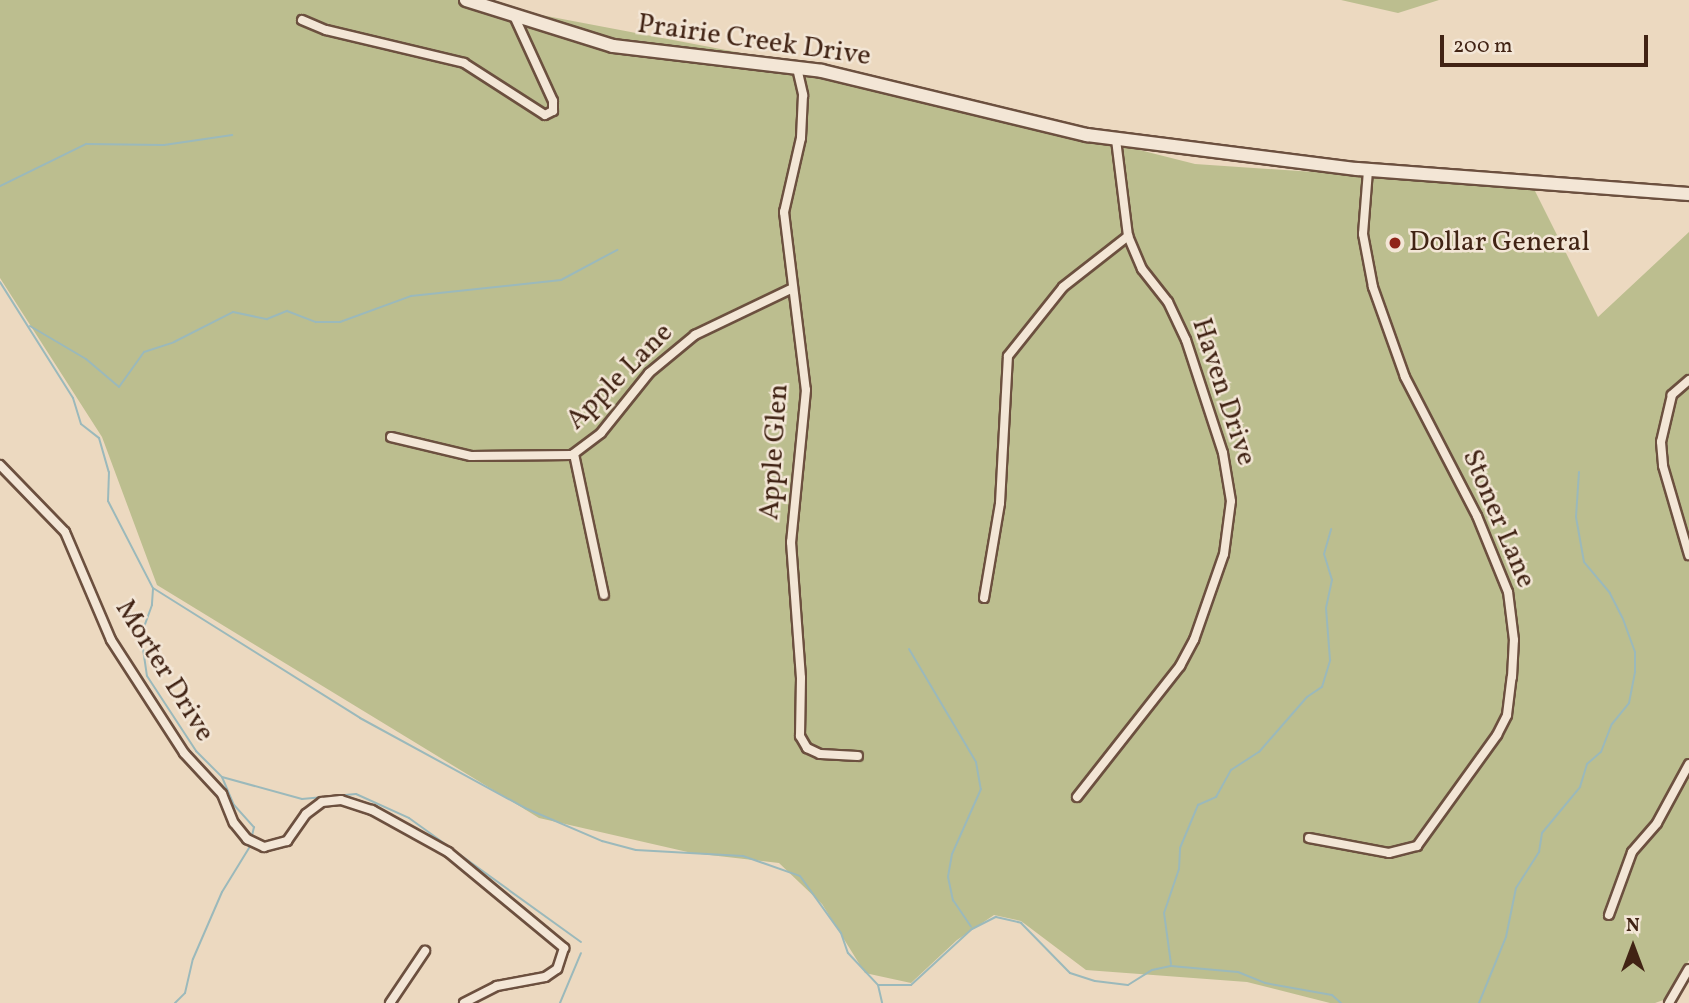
<!DOCTYPE html>
<html>
<head>
<meta charset="utf-8">
<style>
  body { margin:0 }
  #map { position:relative; width:1689px; height:1003px; overflow:hidden; background:#ecd9c0; font-family:Vollkorn,serif }
  div>[style] { position:absolute }
  [style*='--x'] { left:calc(var(--x)*1px); top:calc(var(--y)*1px); width:calc(var(--w)*1px); rotate:calc(var(--a)*1deg) }
  .green>* { inset:0; background:#bcbe8f }
  .stream>* { height:2px; margin:-1px; padding:0 1px; transform-origin:1px; border-radius:1px; background:#9bb9bb }
  .roads { filter:drop-shadow(2px 0 #6c503f) drop-shadow(-2px 0 #6c503f) drop-shadow(0 2px #6c503f) drop-shadow(0 -2px #6c503f) }
  .street>* { height:8px; margin:-4px; padding:0 4px; transform-origin:4px; border-radius:4px; background:#f3e6d6 }
  .secondary>* { height:12px; margin:-6px; padding:0 6px; transform-origin:6px; border-radius:6px; background:#f3e6d6 }
  .dots>* { width:19px; height:19px; translate:-50% -50%; box-sizing:border-box; border:4px solid #f3e6d6; border-radius:50% }
  span { translate:-50% -50%; white-space:nowrap; text-align:center; line-height:1.15; -webkit-text-stroke:5px #f3e6d6; paint-order:stroke }
  .street-label { font-size:28px; color:#412314 }
  .poi-label { font-size:28px; color:#412314 }
  .left { translate:0 -50%; text-align:left }
  .north { position:absolute; left:1598px; top:912px; width:70px; height:70px; -webkit-text-stroke:5px #f3e6d6; paint-order:stroke; rotate:0deg; font-size:19px; font-weight:700; line-height:28px; text-align:center; color:#412314 }
  .north::after { content:''; display:block; margin:auto; width:24px; height:32px; background:#412314; clip-path:polygon(50% 0,100% 100%,50% 72%,0 100%) }
  .scale { position:absolute; left:1440px; top:35px; width:208px; height:32px; box-sizing:border-box; border:4px solid #412314; border-top:0; padding-left:9px; font-size:21px; line-height:24px; white-space:nowrap; color:#412314; -webkit-text-stroke:5px #f3e6d6; paint-order:stroke }
</style>
</head>
<body>
<div id="map">
  <div class="green">
    <i style="clip-path:polygon(0 0,488px 0,520px 11px,799px 64px,1195px 164px,1533px 187px,1598px 317px,1689px 232px,1689px 960px,1669px 998px,1655px 1003px,1330px 1003px,1247px 982px,1086px 970px,1021px 921px,994px 915px,957px 940px,911px 983px,865px 973px,822px 904px,779px 863px,692px 853px,539px 818px,157px 585px,102px 437px,0 278px)"></i>
    <i style="clip-path:polygon(1341px 0,1439px 0,1398px 13px)"></i>
  </div>
  <div class="stream">
    <i style="--x:0;--y:186;--w:96;--a:-26"></i>
    <i style="--x:86;--y:144;--w:78;--a:0.7"></i>
    <i style="--x:164;--y:145;--w:69;--a:-8.4"></i>
    <i style="--x:0;--y:282;--w:137;--a:57.8"></i>
    <i style="--x:73;--y:398;--w:27;--a:73"></i>
    <i style="--x:81;--y:424;--w:23;--a:38"></i>
    <i style="--x:99;--y:438;--w:35;--a:74"></i>
    <i style="--x:109;--y:472;--w:29;--a:92"></i>
    <i style="--x:108;--y:501;--w:98;--a:62.7"></i>
    <i style="--x:153;--y:588;--w:244;--a:32.1"></i>
    <i style="--x:360;--y:718;--w:188;--a:28.6"></i>
    <i style="--x:525;--y:808;--w:84;--a:23.2"></i>
    <i style="--x:602;--y:841;--w:35;--a:15"></i>
    <i style="--x:636;--y:850;--w:107;--a:3.2"></i>
    <i style="--x:743;--y:856;--w:60;--a:19.3"></i>
    <i style="--x:800;--y:876;--w:70;--a:54.3"></i>
    <i style="--x:841;--y:933;--w:21;--a:71"></i>
    <i style="--x:848;--y:953;--w:44;--a:46.8"></i>
    <i style="--x:878;--y:985;--w:33;--a:0"></i>
    <i style="--x:911;--y:985;--w:83;--a:-42.6"></i>
    <i style="--x:972;--y:929;--w:27;--a:-27"></i>
    <i style="--x:996;--y:917;--w:26;--a:13"></i>
    <i style="--x:1021;--y:923;--w:70;--a:45.6"></i>
    <i style="--x:1070;--y:973;--w:26;--a:18"></i>
    <i style="--x:1095;--y:981;--w:33;--a:7"></i>
    <i style="--x:1128;--y:985;--w:28;--a:-32"></i>
    <i style="--x:1152;--y:970;--w:19;--a:-12"></i>
    <i style="--x:1171;--y:966;--w:67;--a:5.1"></i>
    <i style="--x:1238;--y:972;--w:29;--a:22"></i>
    <i style="--x:1265;--y:983;--w:68;--a:10.2"></i>
    <i style="--x:1332;--y:995;--w:12;--a:42"></i>
    <i style="--x:30;--y:326;--w:65;--a:30.5"></i>
    <i style="--x:86;--y:359;--w:43;--a:40.3"></i>
    <i style="--x:119;--y:387;--w:43;--a:-54.5"></i>
    <i style="--x:144;--y:352;--w:32;--a:-18"></i>
    <i style="--x:174;--y:342;--w:66;--a:-27"></i>
    <i style="--x:233;--y:312;--w:35;--a:12"></i>
    <i style="--x:267;--y:319;--w:22;--a:-22"></i>
    <i style="--x:287;--y:311;--w:31;--a:21"></i>
    <i style="--x:316;--y:322;--w:24;--a:0"></i>
    <i style="--x:340;--y:322;--w:76;--a:-20.1"></i>
    <i style="--x:411;--y:296;--w:151;--a:-6.1"></i>
    <i style="--x:561;--y:280;--w:64;--a:-28.2"></i>
    <i style="--x:153;--y:589;--w:16;--a:94"></i>
    <i style="--x:152;--y:605;--w:32;--a:110"></i>
    <i style="--x:141;--y:635;--w:41;--a:81.7"></i>
    <i style="--x:147;--y:676;--w:90;--a:56.8"></i>
    <i style="--x:196;--y:751;--w:37;--a:45"></i>
    <i style="--x:222;--y:777;--w:30;--a:67"></i>
    <i style="--x:234;--y:805;--w:30;--a:48"></i>
    <i style="--x:254;--y:827;--w:9;--a:103"></i>
    <i style="--x:909;--y:649;--w:131;--a:59.3"></i>
    <i style="--x:976;--y:762;--w:27;--a:80"></i>
    <i style="--x:981;--y:789;--w:71;--a:114"></i>
    <i style="--x:952;--y:854;--w:23;--a:100"></i>
    <i style="--x:948;--y:877;--w:24;--a:78"></i>
    <i style="--x:953;--y:900;--w:32;--a:56"></i>
    <i style="--x:222;--y:777;--w:83;--a:15.4"></i>
    <i style="--x:302;--y:799;--w:54;--a:-5.3"></i>
    <i style="--x:356;--y:794;--w:58;--a:24.4"></i>
    <i style="--x:409;--y:818;--w:212;--a:35.8"></i>
    <i style="--x:1171;--y:964;--w:51;--a:-97.8"></i>
    <i style="--x:1164;--y:913;--w:46;--a:-71.2"></i>
    <i style="--x:1179;--y:869;--w:21;--a:-87"></i>
    <i style="--x:1180;--y:848;--w:47;--a:-67.3"></i>
    <i style="--x:1198;--y:805;--w:20;--a:-24"></i>
    <i style="--x:1216;--y:797;--w:31;--a:-61"></i>
    <i style="--x:1231;--y:770;--w:33;--a:-33"></i>
    <i style="--x:1259;--y:752;--w:73;--a:-48.9"></i>
    <i style="--x:1307;--y:697;--w:18;--a:-34"></i>
    <i style="--x:1322;--y:687;--w:28;--a:-73"></i>
    <i style="--x:1330;--y:660;--w:52;--a:-94.4"></i>
    <i style="--x:1326;--y:608;--w:29;--a:-78"></i>
    <i style="--x:1332;--y:580;--w:27;--a:-107"></i>
    <i style="--x:1324;--y:554;--w:26;--a:-74"></i>
    <i style="--x:878;--y:985;--w:18;--a:77"></i>
    <i style="--x:1678;--y:998;--w:24;--a:-62"></i>
    <i style="--x:175;--y:1003;--w:14;--a:-45"></i>
    <i style="--x:185;--y:993;--w:35;--a:-77"></i>
    <i style="--x:193;--y:959;--w:73;--a:-66.6"></i>
    <i style="--x:222;--y:892;--w:52;--a:-58.5"></i>
    <i style="--x:560;--y:1003;--w:54;--a:-67.2"></i>
    <i style="--x:1479;--y:1003;--w:71;--a:-67.8"></i>
    <i style="--x:1506;--y:937;--w:50;--a:-78.5"></i>
    <i style="--x:1516;--y:888;--w:43;--a:-57.4"></i>
    <i style="--x:1539;--y:852;--w:19;--a:-81"></i>
    <i style="--x:1542;--y:833;--w:60;--a:-50.4"></i>
    <i style="--x:1580;--y:787;--w:24;--a:-73"></i>
    <i style="--x:1587;--y:764;--w:18;--a:-41"></i>
    <i style="--x:1601;--y:752;--w:30;--a:-69"></i>
    <i style="--x:1612;--y:724;--w:27;--a:-51"></i>
    <i style="--x:1629;--y:703;--w:32;--a:-79"></i>
    <i style="--x:1635;--y:672;--w:20;--a:-90"></i>
    <i style="--x:1635;--y:652;--w:37;--a:-110"></i>
    <i style="--x:1622;--y:617;--w:27;--a:-117"></i>
    <i style="--x:1610;--y:593;--w:40;--a:-130"></i>
    <i style="--x:1584;--y:562;--w:46;--a:-100.1"></i>
    <i style="--x:1576;--y:517;--w:45;--a:-86.2"></i>
  </div>
  <div class="roads">
    <div class="street">
      <i style="--x:302;--y:20;--w:26;--a:23"></i>
      <i style="--x:326;--y:30;--w:142;--a:13.4"></i>
      <i style="--x:464;--y:63;--w:96;--a:32.7"></i>
      <i style="--x:545;--y:115;--w:9;--a:-27"></i>
      <i style="--x:553;--y:111;--w:10;--a:-90"></i>
      <i style="--x:553;--y:101;--w:94;--a:-114.6"></i>
      <i style="--x:797;--y:68;--w:28;--a:77"></i>
      <i style="--x:803;--y:95;--w:43;--a:92.7"></i>
      <i style="--x:801;--y:138;--w:76;--a:102.9"></i>
      <i style="--x:784;--y:212;--w:179;--a:83"></i>
      <i style="--x:806;--y:390;--w:153;--a:95.6"></i>
      <i style="--x:791;--y:542;--w:136;--a:85.8"></i>
      <i style="--x:801;--y:678;--w:58;--a:91"></i>
      <i style="--x:800;--y:736;--w:14;--a:60"></i>
      <i style="--x:807;--y:748;--w:14;--a:25"></i>
      <i style="--x:820;--y:754;--w:38;--a:3"></i>
      <i style="--x:1689;--y:380;--w:23;--a:139"></i>
      <i style="--x:1672;--y:395;--w:48;--a:103.2"></i>
      <i style="--x:1661;--y:442;--w:24;--a:85"></i>
      <i style="--x:1663;--y:466;--w:93;--a:73.7"></i>
      <i style="--x:391;--y:437;--w:82;--a:13.4"></i>
      <i style="--x:471;--y:456;--w:101;--a:-0.6"></i>
      <i style="--x:572;--y:455;--w:36;--a:-37"></i>
      <i style="--x:601;--y:433;--w:77;--a:-51.3"></i>
      <i style="--x:649;--y:373;--w:60;--a:-39.6"></i>
      <i style="--x:695;--y:335;--w:106;--a:-25.6"></i>
      <i style="--x:574;--y:454;--w:144;--a:78"></i>
      <i style="--x:0;--y:465;--w:93;--a:45.9"></i>
      <i style="--x:65;--y:532;--w:117;--a:66.9"></i>
      <i style="--x:111;--y:640;--w:135;--a:57.1"></i>
      <i style="--x:184;--y:753;--w:56;--a:47.2"></i>
      <i style="--x:222;--y:794;--w:31;--a:68"></i>
      <i style="--x:234;--y:823;--w:21;--a:51"></i>
      <i style="--x:247;--y:839;--w:19;--a:25"></i>
      <i style="--x:264;--y:847;--w:24;--a:-15"></i>
      <i style="--x:287;--y:841;--w:33;--a:-55"></i>
      <i style="--x:306;--y:814;--w:20;--a:-37"></i>
      <i style="--x:322;--y:802;--w:19;--a:-6"></i>
      <i style="--x:341;--y:800;--w:33;--a:18"></i>
      <i style="--x:372;--y:810;--w:87;--a:28.9"></i>
      <i style="--x:448;--y:852;--w:151;--a:39.6"></i>
      <i style="--x:564;--y:948;--w:22;--a:108"></i>
      <i style="--x:557;--y:969;--w:14;--a:146"></i>
      <i style="--x:545;--y:977;--w:49;--a:169.4"></i>
      <i style="--x:497;--y:986;--w:37;--a:153"></i>
      <i style="--x:984;--y:598;--w:96;--a:-80.4"></i>
      <i style="--x:1000;--y:503;--w:147;--a:-86.9"></i>
      <i style="--x:1008;--y:356;--w:88;--a:-51.4"></i>
      <i style="--x:1063;--y:287;--w:83;--a:-38.1"></i>
      <i style="--x:1077;--y:797;--w:167;--a:-51.8"></i>
      <i style="--x:1180;--y:666;--w:30;--a:-62"></i>
      <i style="--x:1194;--y:640;--w:91;--a:-70.8"></i>
      <i style="--x:1224;--y:554;--w:53;--a:-82.5"></i>
      <i style="--x:1231;--y:501;--w:49;--a:-99.5"></i>
      <i style="--x:1223;--y:453;--w:119;--a:-108.1"></i>
      <i style="--x:1186;--y:340;--w:42;--a:-115.3"></i>
      <i style="--x:1168;--y:302;--w:42;--a:-128.2"></i>
      <i style="--x:1142;--y:269;--w:36;--a:-113"></i>
      <i style="--x:1128;--y:236;--w:98;--a:-97.1"></i>
      <i style="--x:1309;--y:838;--w:81;--a:10.6"></i>
      <i style="--x:1389;--y:853;--w:29;--a:-14"></i>
      <i style="--x:1417;--y:846;--w:137;--a:-54.2"></i>
      <i style="--x:1497;--y:735;--w:22;--a:-63"></i>
      <i style="--x:1507;--y:715;--w:38;--a:-83"></i>
      <i style="--x:1512;--y:677;--w:37;--a:-87"></i>
      <i style="--x:1514;--y:640;--w:48;--a:-97.1"></i>
      <i style="--x:1508;--y:592;--w:82;--a:-112.2"></i>
      <i style="--x:1477;--y:516;--w:157;--a:-117.4"></i>
      <i style="--x:1405;--y:377;--w:96;--a:-109.6"></i>
      <i style="--x:1373;--y:287;--w:54;--a:-100.7"></i>
      <i style="--x:1363;--y:234;--w:64;--a:-85.5"></i>
      <i style="--x:1609;--y:915;--w:67;--a:-69.9"></i>
      <i style="--x:1632;--y:852;--w:38;--a:-49"></i>
      <i style="--x:1657;--y:823;--w:67;--a:-61.5"></i>
      <i style="--x:390;--y:1003;--w:63;--a:-56.1"></i>
      <i style="--x:1669;--y:1003;--w:39;--a:-60"></i>
    </div>
    <div class="secondary">
      <i style="--x:466;--y:0;--w:154;--a:17.4"></i>
      <i style="--x:613;--y:46;--w:210;--a:6.8"></i>
      <i style="--x:822;--y:71;--w:273;--a:13.6"></i>
      <i style="--x:1087;--y:135;--w:272;--a:7.2"></i>
      <i style="--x:1357;--y:169;--w:333;--a:4.3"></i>
    </div>
  </div>
  <div class="dots">
    <i style="left:1395px;top:243px;background:#8f2418"></i>
  </div>
  <div class="street-label">
    <span style="left:754px;top:41px;rotate:8deg">Prairie Creek Drive</span>
    <span style="left:620px;top:377px;rotate:-45deg">Apple Lane</span>
    <span style="left:1223px;top:392px;rotate:72deg">Haven Drive</span>
    <span style="left:775px;top:452px;rotate:-86deg">Apple Glen</span>
    <span style="left:1498px;top:519px;rotate:67deg">Stoner Lane</span>
    <span style="left:164px;top:671px;rotate:58deg">Morter Drive</span>
  </div>
  <div class="poi-label">
    <span class="left" style="left:1409px;top:243px">Dollar General</span>
  </div>
  <div class="north">N</div>
  <div class="scale">200 m</div>
</div>
</body>
</html>
